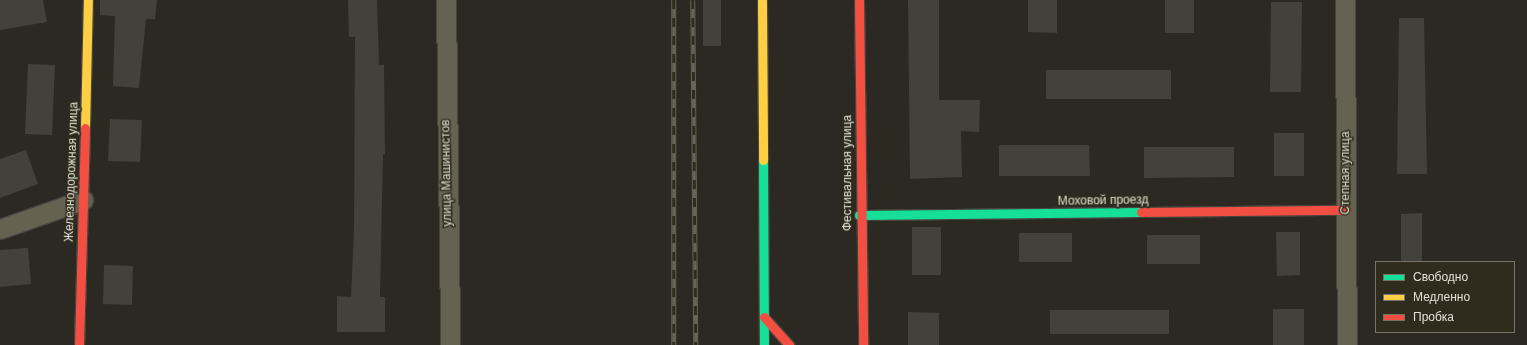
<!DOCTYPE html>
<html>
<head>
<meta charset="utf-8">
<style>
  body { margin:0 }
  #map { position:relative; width:1527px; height:345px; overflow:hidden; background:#2b2921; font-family:Helvetica,sans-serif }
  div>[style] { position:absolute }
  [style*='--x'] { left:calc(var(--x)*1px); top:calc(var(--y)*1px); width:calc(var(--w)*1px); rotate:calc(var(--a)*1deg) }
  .building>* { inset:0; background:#43413b }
  .roads { filter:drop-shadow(1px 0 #47453f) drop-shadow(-1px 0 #47453f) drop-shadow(0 1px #47453f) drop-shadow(0 -1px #47453f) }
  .street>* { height:19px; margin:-9.5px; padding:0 9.5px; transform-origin:9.5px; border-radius:9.5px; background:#666251 }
  .fast>* { height:9px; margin:-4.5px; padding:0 4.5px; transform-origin:4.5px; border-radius:4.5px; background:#16e098 }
  .slow>* { height:9px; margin:-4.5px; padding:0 4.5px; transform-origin:4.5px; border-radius:4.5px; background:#ffcf43 }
  .jam>* { height:9px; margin:-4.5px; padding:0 4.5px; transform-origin:4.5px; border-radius:4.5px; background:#f24e42 }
  .rail>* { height:4.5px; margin-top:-2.25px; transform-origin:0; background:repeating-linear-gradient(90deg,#2f2c1d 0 9px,#676559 0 18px); box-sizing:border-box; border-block:1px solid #676559 }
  span { translate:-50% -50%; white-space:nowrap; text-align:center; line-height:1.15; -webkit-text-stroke:3px #2f2c1d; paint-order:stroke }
  .street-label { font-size:12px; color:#e2e0d6 }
  .legend { position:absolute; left:1375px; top:261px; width:140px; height:72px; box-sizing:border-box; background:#2f2c1d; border:1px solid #777467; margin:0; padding:5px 7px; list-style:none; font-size:12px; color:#e2e0d6 }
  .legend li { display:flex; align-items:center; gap:8px; height:20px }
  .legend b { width:20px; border:1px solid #777467 }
</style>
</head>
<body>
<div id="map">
  <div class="building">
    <i style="clip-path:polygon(0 0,43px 0,47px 22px,0 30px)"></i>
    <i style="clip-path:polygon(100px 0,157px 0,155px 19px,146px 19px,139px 88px,113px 86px,115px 16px,100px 15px)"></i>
    <i style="clip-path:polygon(348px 0,377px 0,379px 65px,384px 65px,385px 154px,383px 154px,380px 297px,385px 297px,385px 332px,337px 332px,337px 296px,351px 297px,354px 230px,355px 37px,349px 37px)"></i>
    <i style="clip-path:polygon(703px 0,721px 0,721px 46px,703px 46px)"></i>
    <i style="clip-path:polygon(908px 0,939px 0,939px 100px,980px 100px,979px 132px,961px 131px,962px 177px,910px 179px)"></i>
    <i style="clip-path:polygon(1028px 0,1057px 0,1057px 33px,1028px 32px)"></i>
    <i style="clip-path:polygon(1165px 0,1194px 0,1194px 33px,1165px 33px)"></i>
    <i style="clip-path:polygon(1271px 2px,1302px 2px,1301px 92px,1270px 92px)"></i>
    <i style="clip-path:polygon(1399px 18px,1424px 18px,1427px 174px,1397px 174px)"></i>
    <i style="clip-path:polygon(28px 64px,55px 65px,52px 135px,25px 134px)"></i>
    <i style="clip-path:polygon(1046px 70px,1171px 70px,1171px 99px,1046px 99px)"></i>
    <i style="clip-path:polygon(110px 119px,142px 120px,140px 162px,108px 161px)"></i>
    <i style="clip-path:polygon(1274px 133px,1304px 133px,1304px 176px,1274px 176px)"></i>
    <i style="clip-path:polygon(999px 145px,1089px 145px,1090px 176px,999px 176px)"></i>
    <i style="clip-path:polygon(1144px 147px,1234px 147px,1234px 177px,1144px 178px)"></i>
    <i style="clip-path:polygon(26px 150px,38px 184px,0 198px,0 159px)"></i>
    <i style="clip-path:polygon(1422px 213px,1422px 262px,1401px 262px,1401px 214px)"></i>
    <i style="clip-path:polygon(912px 227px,941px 227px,941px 275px,912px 275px)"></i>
    <i style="clip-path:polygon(1276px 232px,1300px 232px,1300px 275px,1277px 276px)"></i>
    <i style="clip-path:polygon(1019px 233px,1072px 233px,1072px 262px,1019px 262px)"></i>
    <i style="clip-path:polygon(1147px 235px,1200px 235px,1200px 264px,1147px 264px)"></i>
    <i style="clip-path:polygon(28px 248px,31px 284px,0 287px,0 250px)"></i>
    <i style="clip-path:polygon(104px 265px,133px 266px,132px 305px,103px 304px)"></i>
    <i style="clip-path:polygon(1273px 309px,1304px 309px,1304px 345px,1273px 345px)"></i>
    <i style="clip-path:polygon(1050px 310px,1169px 310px,1169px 334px,1050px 334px)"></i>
    <i style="clip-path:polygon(908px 312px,939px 313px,939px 345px,908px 345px)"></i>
  </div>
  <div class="roads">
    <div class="street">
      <i style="--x:446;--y:0;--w:345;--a:89.3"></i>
      <i style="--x:1345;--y:0;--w:345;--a:89.7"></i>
      <i style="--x:0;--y:229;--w:88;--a:-19.3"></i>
    </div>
    <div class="fast">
      <i style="--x:763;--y:160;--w:185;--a:89.7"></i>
      <i style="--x:859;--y:215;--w:282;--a:-0.6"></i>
    </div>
    <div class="slow">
      <i style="--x:762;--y:0;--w:160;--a:89.6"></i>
      <i style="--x:85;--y:128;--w:128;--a:-88.7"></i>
    </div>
    <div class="jam">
      <i style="--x:859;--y:0;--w:345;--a:89.3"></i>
      <i style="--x:1141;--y:212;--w:205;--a:-0.6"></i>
      <i style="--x:764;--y:317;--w:38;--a:48"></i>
      <i style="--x:79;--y:345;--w:217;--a:-88.4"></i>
    </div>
  </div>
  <div class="rail">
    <i style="--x:674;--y:0;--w:345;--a:90"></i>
    <i style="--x:693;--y:0;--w:345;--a:89.5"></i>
  </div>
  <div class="street-label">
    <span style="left:72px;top:172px;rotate:-88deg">Железнодорожная улица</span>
    <span style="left:447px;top:173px;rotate:-91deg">улица Машинистов</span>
    <span style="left:848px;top:173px;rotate:-90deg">Фестивальная улица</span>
    <span style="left:1346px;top:173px;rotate:-90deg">Степная улица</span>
    <span style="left:1103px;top:201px;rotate:-1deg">Моховой проезд</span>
  </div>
  <ul class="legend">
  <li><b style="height:5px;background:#16e098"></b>Свободно</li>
  <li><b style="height:5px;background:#ffcf43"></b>Медленно</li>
  <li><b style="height:5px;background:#f24e42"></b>Пробка</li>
  </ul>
</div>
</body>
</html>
